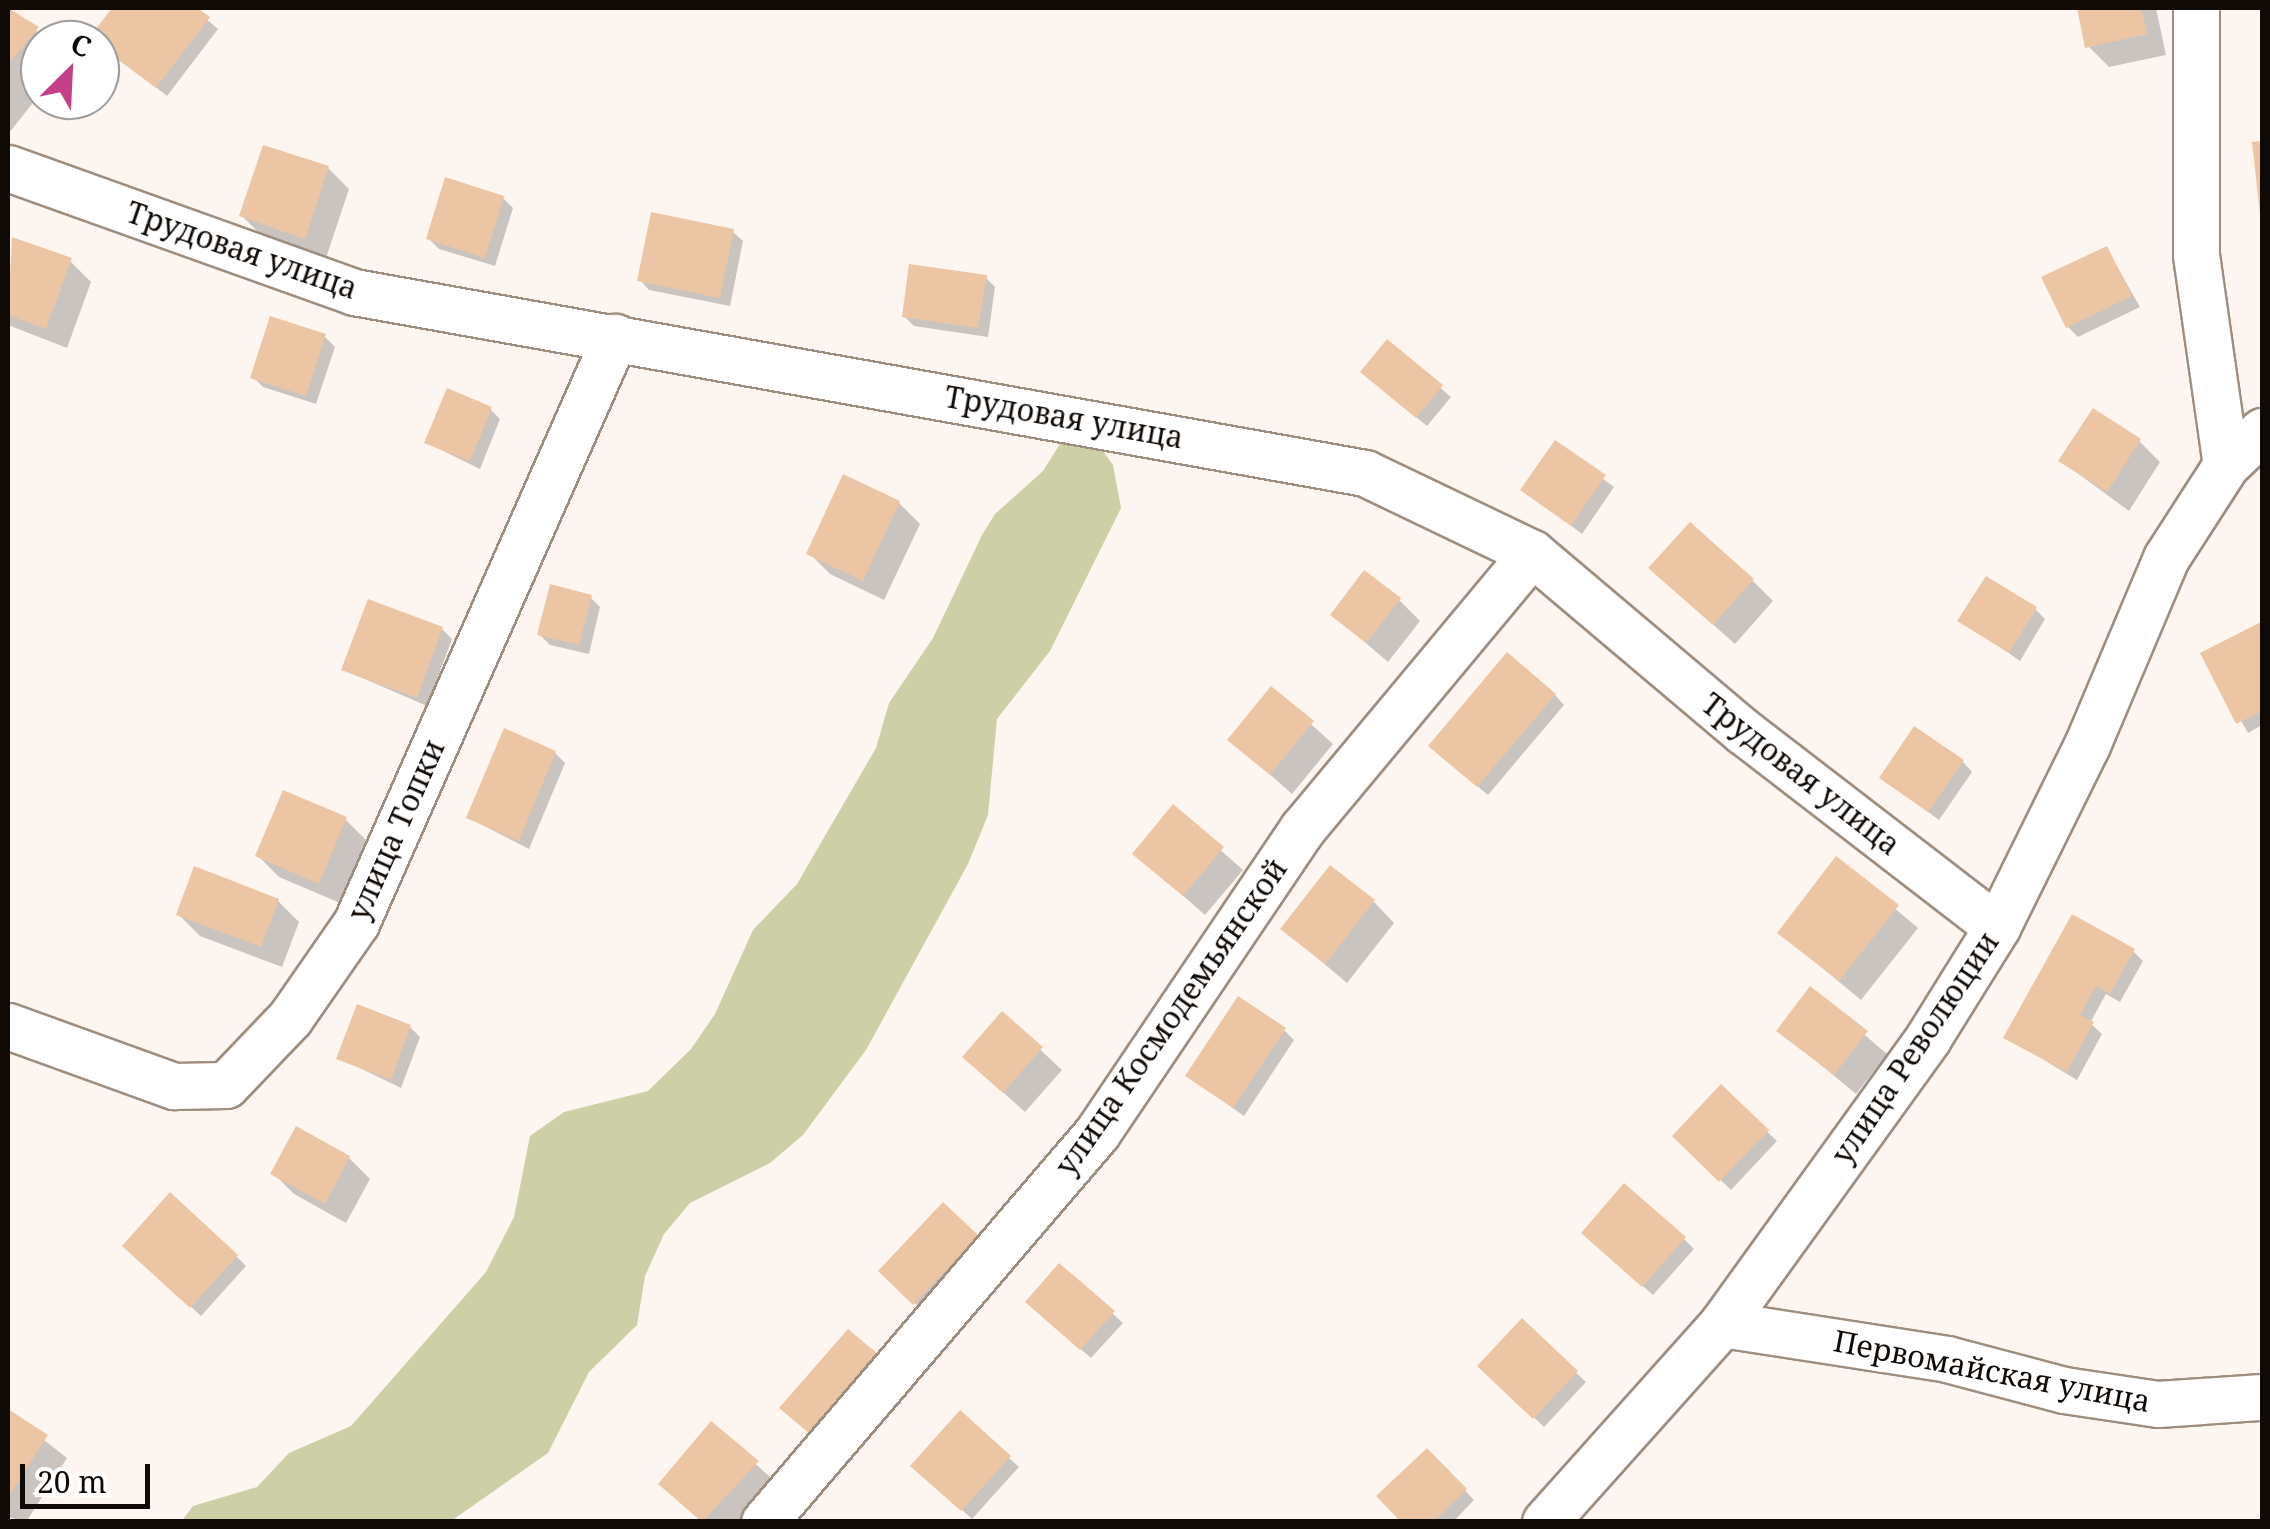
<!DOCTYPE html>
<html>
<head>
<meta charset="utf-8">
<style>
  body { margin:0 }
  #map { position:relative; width:2270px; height:1529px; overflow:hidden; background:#fdf6f0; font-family:"Noto Serif",serif }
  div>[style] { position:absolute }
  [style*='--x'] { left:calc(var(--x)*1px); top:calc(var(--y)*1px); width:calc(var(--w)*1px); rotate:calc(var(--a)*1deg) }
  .green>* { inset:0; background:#cdd0a6 }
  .shadow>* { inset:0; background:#0003 }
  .building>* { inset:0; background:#ecc5a4 }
  .roads { filter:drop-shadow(2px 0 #9e8e7f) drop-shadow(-2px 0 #9e8e7f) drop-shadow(0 2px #9e8e7f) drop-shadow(0 -2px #9e8e7f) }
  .minor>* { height:45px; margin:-22.5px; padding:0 22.5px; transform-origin:22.5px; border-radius:22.5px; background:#fff }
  span { translate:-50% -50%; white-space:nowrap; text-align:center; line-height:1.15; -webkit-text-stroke:8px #fff; paint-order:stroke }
  .street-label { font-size:30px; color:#100a06 }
  .frame { position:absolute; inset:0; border:10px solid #100a06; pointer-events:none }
  .north { position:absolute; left:20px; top:20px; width:100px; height:100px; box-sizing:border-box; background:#fff; border:2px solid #9f9d9b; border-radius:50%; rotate:24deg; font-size:28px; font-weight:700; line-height:40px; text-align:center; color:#100a06 }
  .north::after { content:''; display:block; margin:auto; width:35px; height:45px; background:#c44188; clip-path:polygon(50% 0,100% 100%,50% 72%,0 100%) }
  .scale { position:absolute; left:20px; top:1464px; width:130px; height:45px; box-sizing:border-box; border:5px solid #100a06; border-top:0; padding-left:12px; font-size:30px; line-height:35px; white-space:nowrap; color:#100a06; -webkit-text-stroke:8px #fff; paint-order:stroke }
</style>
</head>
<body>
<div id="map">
  <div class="green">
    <i style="clip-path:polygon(1065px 436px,1101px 448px,1113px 465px,1121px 508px,1050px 651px,997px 719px,988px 815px,968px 864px,866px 1050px,803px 1135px,770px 1163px,690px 1203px,664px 1234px,645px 1276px,637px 1325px,589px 1372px,548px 1453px,451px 1521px,181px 1522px,193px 1506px,257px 1487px,289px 1453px,351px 1426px,486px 1272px,514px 1217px,530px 1136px,564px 1112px,648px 1091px,691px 1049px,715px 1014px,753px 930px,797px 884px,876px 748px,889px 703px,933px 638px,982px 535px,995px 514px,1043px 471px)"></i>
  </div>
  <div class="shadow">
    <i style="clip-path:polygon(8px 8px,48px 40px,40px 40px,40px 94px,9px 133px)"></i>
    <i style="clip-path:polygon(116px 8px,193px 8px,218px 29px,167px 96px,93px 38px)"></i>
    <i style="clip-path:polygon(2080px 8px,2156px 8px,2166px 55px,2109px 67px,2088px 46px)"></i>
    <i style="clip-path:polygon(328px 168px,349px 189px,326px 258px,263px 237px,242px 216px)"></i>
    <i style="clip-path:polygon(503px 198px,513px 208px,495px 266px,439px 249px,429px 239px)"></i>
    <i style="clip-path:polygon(733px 232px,743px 241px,730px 306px,649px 290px,640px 280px)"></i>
    <i style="clip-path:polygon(14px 240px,70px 261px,91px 282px,67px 348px,8px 325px)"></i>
    <i style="clip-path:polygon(2107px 249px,2140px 307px,2078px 337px,2068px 327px)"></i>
    <i style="clip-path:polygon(985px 277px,995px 287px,988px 337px,914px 326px,904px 316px)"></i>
    <i style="clip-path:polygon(325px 337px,335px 347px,316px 404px,263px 387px,253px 377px)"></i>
    <i style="clip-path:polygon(1387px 343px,1451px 397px,1427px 426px,1373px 382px)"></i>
    <i style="clip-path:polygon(490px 409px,500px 419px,480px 469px,427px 443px)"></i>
    <i style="clip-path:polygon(2139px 441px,2160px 462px,2129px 511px,2061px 461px)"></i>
    <i style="clip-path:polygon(1555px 443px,1614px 487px,1582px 534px,1523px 490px)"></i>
    <i style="clip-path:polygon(844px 478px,899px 503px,920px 524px,884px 600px,830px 574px,809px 553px)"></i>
    <i style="clip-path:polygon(1753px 581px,1773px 601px,1735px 644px,1673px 589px)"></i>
    <i style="clip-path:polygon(590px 597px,600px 607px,589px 654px,550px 645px,540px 635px)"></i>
    <i style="clip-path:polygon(1399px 600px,1420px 621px,1388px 662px,1333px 615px)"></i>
    <i style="clip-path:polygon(2035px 609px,2045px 619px,2020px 661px,1961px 620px)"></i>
    <i style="clip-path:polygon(2260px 625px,2262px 725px,2248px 733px,2203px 654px)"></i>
    <i style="clip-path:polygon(442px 629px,452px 639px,427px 706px,344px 670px)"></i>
    <i style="clip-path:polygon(1272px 689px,1333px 744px,1292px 794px,1230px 739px)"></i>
    <i style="clip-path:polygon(1555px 695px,1564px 705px,1488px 795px,1441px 756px)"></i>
    <i style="clip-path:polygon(555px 753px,565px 763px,529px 849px,469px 818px)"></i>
    <i style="clip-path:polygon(1963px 762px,1972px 772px,1939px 820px,1882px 778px)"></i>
    <i style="clip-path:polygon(1173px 808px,1243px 870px,1205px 915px,1136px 854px)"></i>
    <i style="clip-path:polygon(345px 819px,366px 840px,340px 903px,279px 877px,258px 856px)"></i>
    <i style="clip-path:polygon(1837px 860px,1918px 928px,1861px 1000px,1780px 933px)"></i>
    <i style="clip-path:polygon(278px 901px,299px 922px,282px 967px,200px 936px,179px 915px)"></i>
    <i style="clip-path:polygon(1374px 902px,1394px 923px,1347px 983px,1283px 929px)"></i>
    <i style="clip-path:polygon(2133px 951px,2143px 961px,2120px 1002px,2106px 994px,2090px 1023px,2102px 1034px,2077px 1080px,2006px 1037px)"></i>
    <i style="clip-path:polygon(1811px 989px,1887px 1054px,1856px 1094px,1779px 1030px)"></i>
    <i style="clip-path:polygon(1003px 1015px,1062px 1070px,1025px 1112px,986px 1077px)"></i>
    <i style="clip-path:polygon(410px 1027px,420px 1037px,401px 1088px,339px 1058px)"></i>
    <i style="clip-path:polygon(1284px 1030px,1294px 1040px,1244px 1116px,1188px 1076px)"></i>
    <i style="clip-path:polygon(1721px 1088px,1777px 1141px,1731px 1190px,1675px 1136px)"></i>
    <i style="clip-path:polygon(349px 1158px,370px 1179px,346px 1223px,294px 1194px,273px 1173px)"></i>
    <i style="clip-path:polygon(943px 1206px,987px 1248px,925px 1313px,881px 1271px)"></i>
    <i style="clip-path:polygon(1684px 1239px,1694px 1249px,1653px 1295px,1594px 1243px)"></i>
    <i style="clip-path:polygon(135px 1255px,236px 1256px,246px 1266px,201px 1316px)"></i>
    <i style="clip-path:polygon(1060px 1266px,1123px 1323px,1091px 1358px,1038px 1312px)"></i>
    <i style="clip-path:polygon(1522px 1322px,1586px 1382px,1544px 1427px,1481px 1366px)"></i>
    <i style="clip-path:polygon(8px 1412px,67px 1458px,26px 1522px,8px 1517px)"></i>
    <i style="clip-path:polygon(711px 1424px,778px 1484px,747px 1522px,702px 1522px,661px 1484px)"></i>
    <i style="clip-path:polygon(1427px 1451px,1474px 1500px,1453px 1522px,1405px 1522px)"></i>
    <i style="clip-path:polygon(1009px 1458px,1019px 1467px,972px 1519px,923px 1475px)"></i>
  </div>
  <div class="building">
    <i style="clip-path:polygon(8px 8px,39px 27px,8px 65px)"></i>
    <i style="clip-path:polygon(112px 8px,197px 8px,210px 17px,156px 88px,89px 38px)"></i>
    <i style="clip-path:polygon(2077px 8px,2141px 8px,2147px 34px,2085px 48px)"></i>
    <i style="clip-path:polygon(2262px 141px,2262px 214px,2260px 214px,2252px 142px)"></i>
    <i style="clip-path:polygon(263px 145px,329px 166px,305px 239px,239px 216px)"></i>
    <i style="clip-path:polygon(445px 177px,504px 196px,485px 258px,426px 239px)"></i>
    <i style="clip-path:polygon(651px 212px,734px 229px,720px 298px,637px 281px)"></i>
    <i style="clip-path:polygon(12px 237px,72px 258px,46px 329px,8px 315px)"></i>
    <i style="clip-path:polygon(2107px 246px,2132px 296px,2066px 328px,2041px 277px)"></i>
    <i style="clip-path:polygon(909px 264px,987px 275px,978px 328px,902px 317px)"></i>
    <i style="clip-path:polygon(270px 316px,326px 334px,306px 396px,250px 378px)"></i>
    <i style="clip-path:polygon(1387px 339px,1443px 385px,1416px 418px,1360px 372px)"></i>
    <i style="clip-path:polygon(447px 388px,492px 407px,470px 461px,424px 443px)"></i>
    <i style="clip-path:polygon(2093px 408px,2141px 439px,2107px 492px,2058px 461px)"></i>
    <i style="clip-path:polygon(1555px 440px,1606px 475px,1571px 526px,1520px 490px)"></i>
    <i style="clip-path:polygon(843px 474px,900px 501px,863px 581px,806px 554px)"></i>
    <i style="clip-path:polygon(1690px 522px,1754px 579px,1713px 625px,1648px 568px)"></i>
    <i style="clip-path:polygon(1364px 570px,1401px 598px,1366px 643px,1330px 615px)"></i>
    <i style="clip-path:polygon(1986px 576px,2037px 607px,2009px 653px,1957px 621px)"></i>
    <i style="clip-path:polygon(550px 584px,592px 595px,579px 645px,537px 635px)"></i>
    <i style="clip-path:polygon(368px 599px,443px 627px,417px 698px,341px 670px)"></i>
    <i style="clip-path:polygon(2261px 622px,2262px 711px,2236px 724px,2200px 653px)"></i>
    <i style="clip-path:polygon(1507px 652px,1556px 694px,1477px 787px,1428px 746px)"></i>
    <i style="clip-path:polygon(1271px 686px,1314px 721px,1270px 775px,1227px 740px)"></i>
    <i style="clip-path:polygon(1914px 726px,1964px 760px,1928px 812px,1879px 778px)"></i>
    <i style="clip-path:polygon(504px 728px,556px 751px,519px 841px,466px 818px)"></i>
    <i style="clip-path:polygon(283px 790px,347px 817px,319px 884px,255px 856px)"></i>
    <i style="clip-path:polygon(1173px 804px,1224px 847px,1183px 896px,1132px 854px)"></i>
    <i style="clip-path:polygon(1836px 856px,1899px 905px,1839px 981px,1777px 933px)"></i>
    <i style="clip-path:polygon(1330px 865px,1375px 900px,1325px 964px,1280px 929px)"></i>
    <i style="clip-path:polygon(194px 866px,279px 899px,261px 947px,176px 915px)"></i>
    <i style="clip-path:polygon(2072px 914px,2135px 949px,2110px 994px,2096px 986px,2080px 1015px,2094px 1022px,2067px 1072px,2003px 1038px)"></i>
    <i style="clip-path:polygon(1810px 986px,1868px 1031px,1834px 1075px,1776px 1031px)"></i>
    <i style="clip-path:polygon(1238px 996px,1286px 1028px,1233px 1108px,1185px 1076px)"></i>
    <i style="clip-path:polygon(357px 1004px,411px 1025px,391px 1080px,336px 1059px)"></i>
    <i style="clip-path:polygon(1002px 1011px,1043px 1047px,1003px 1093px,962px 1057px)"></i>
    <i style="clip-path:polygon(1721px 1084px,1769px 1130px,1719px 1182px,1672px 1136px)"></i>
    <i style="clip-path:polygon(296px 1126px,350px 1156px,325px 1204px,270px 1174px)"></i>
    <i style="clip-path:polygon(1624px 1183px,1686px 1237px,1642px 1287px,1581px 1233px)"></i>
    <i style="clip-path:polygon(170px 1192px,238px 1255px,190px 1308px,122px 1246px)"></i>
    <i style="clip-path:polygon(943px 1202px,979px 1236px,913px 1305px,878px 1271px)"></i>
    <i style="clip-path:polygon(1059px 1263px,1115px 1311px,1080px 1350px,1025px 1302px)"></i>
    <i style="clip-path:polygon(1522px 1318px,1578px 1371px,1533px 1419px,1477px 1366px)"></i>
    <i style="clip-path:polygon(848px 1329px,879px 1355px,810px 1434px,779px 1408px)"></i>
    <i style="clip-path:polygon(8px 1409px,48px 1435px,8px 1497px)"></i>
    <i style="clip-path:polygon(960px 1410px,1011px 1456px,961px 1511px,910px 1466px)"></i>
    <i style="clip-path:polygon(711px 1421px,759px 1461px,702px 1522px,658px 1484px)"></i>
    <i style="clip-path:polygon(1427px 1448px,1467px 1489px,1433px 1522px,1401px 1522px,1376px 1496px)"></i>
  </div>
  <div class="roads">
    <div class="minor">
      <i style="--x:2196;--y:8;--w:247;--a:90"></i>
      <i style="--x:2196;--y:255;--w:212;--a:81.9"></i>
      <i style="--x:8;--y:168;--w:368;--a:19.7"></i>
      <i style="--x:354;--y:292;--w:1027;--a:10.15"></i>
      <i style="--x:1365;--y:473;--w:185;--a:25.6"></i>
      <i style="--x:1532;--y:553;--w:277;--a:40.2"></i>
      <i style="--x:1744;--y:732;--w:319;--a:37.6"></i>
      <i style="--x:8;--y:1026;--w:177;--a:19.9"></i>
      <i style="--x:174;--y:1086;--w:52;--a:-1.1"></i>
      <i style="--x:226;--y:1085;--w:93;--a:-46.3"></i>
      <i style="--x:290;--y:1018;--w:116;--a:-55.2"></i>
      <i style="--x:356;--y:923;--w:641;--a:-66.16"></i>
      <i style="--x:1722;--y:1324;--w:228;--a:8.8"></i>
      <i style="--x:1947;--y:1359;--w:121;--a:14.8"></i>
      <i style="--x:2064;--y:1390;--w:95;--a:8.5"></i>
      <i style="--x:2158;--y:1404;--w:104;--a:-3.9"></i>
      <i style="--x:764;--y:1522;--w:512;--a:-49.44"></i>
      <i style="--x:1097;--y:1133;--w:367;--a:-56"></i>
      <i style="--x:1302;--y:829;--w:359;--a:-50.2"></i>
      <i style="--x:1545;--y:1522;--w:266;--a:-48.2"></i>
      <i style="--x:1722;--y:1324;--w:352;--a:-54.2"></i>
      <i style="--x:1928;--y:1038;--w:131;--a:-58.1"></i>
      <i style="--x:1997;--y:927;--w:203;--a:-63.7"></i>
      <i style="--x:2087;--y:745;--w:203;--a:-67.1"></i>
      <i style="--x:2166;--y:558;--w:111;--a:-57.2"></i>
      <i style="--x:2226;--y:465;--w:50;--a:-43.4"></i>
    </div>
  </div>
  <div class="street-label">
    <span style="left:242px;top:250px;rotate:19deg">Трудовая улица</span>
    <span style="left:1064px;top:417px;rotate:10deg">Трудовая улица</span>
    <span style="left:1801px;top:774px;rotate:38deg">Трудовая улица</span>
    <span style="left:396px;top:830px;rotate:-66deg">улица Топки</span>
    <span style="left:1171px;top:1017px;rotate:-55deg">улица Космодемьянской</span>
    <span style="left:1915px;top:1048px;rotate:-56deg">улица Революции</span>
    <span style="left:1992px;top:1371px;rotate:11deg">Первомайская улица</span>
  </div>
  <div class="frame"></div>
  <div class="north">С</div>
  <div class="scale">20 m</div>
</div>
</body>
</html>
